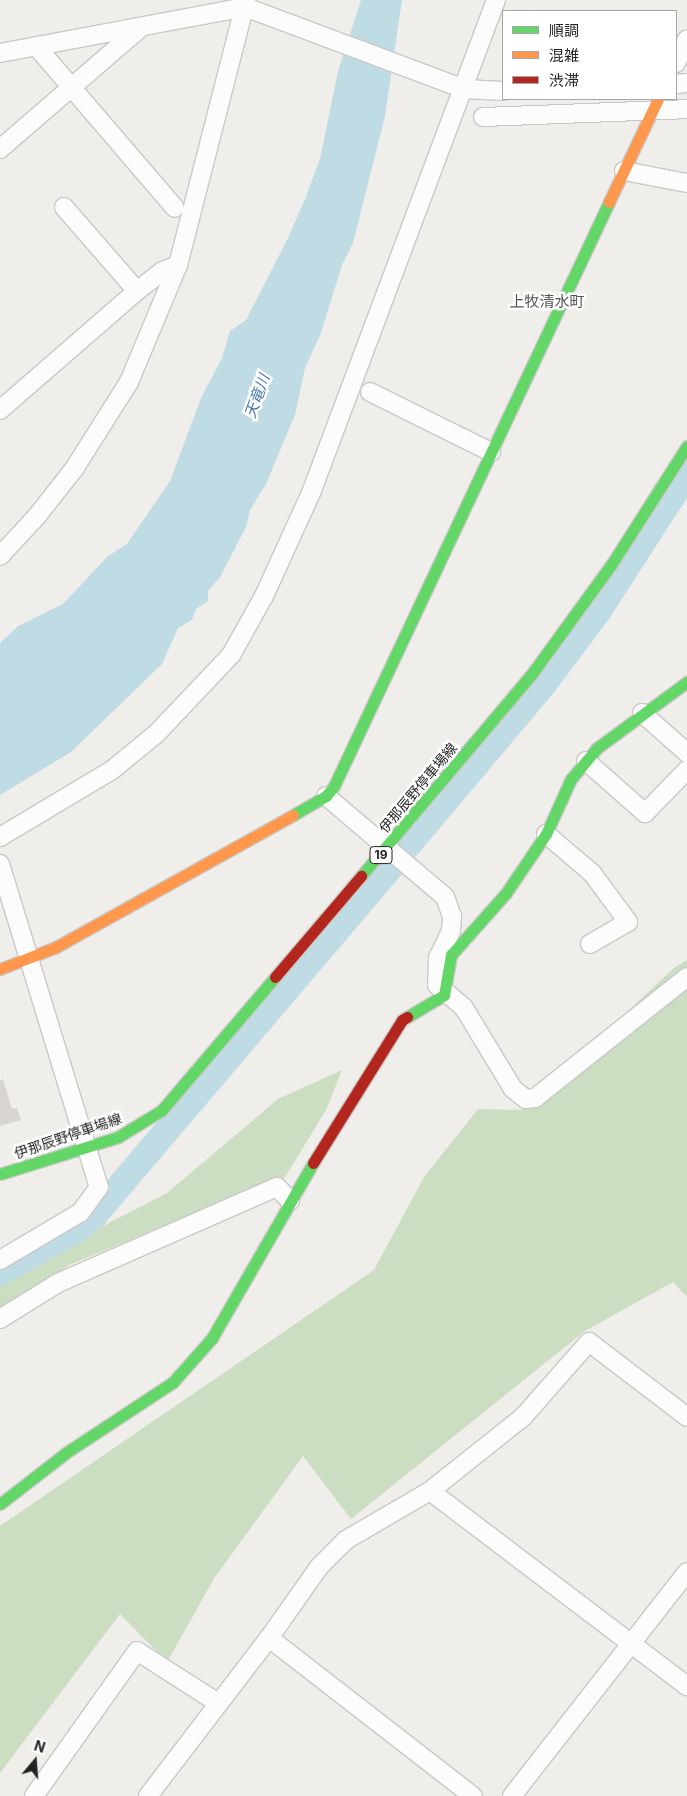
<!DOCTYPE html>
<html>
<head>
<meta charset="utf-8">
<style>
  body { margin:0 }
  #map { position:relative; width:687px; height:1796px; overflow:hidden; background:#f0eeeb; font-family:Inter,"Noto Sans JP",sans-serif }
  div>[style] { position:absolute }
  [style*='--x'] { left:calc(var(--x)*1px); top:calc(var(--y)*1px); width:calc(var(--w)*1px); rotate:calc(var(--a)*1deg) }
  .forest>* { inset:0; background:#cbdec1 }
  .water>* { inset:0; background:#bfdbe3 }
  .river>* { height:26px; margin:-13px; padding:0 13px; transform-origin:13px; border-radius:13px; background:#bfdbe3 }
  .building>* { inset:0; background:#d7d4d2 }
  .roads { filter:drop-shadow(1px 0 #c9c8c7) drop-shadow(-1px 0 #c9c8c7) drop-shadow(0 1px #c9c8c7) drop-shadow(0 -1px #c9c8c7) }
  .street>* { height:18px; margin:-9px; padding:0 9px; transform-origin:9px; border-radius:9px; background:#fdfcfc }
  .fast>* { height:11px; margin:-5.5px; padding:0 5.5px; transform-origin:5.5px; border-radius:5.5px; background:#63d668 }
  .slow>* { height:11px; margin:-5.5px; padding:0 5.5px; transform-origin:5.5px; border-radius:5.5px; background:#ff974d }
  .jam>* { height:11px; margin:-5.5px; padding:0 5.5px; transform-origin:5.5px; border-radius:5.5px; background:#b3261e }
  span { translate:-50% -50%; white-space:nowrap; text-align:center; line-height:1.15; -webkit-text-stroke:5px #fff; paint-order:stroke }
  .shield-label span { padding:1px 4px; background:#fff; border:1px solid; border-radius:4px; -webkit-text-stroke-width:0 }
  .shield-label { font-size:12px; color:#222; font-weight:700 }
  .street-label { font-size:14px; color:#222 }
  .neighbourhood-label { font-size:15px; color:#555 }
  .water-label { font-size:15px; color:#4a7aab; font-style:italic }
  .legend { position:absolute; left:502px; top:10px; width:175px; height:90px; box-sizing:border-box; background:#fff; border:1px solid #a7a7a7; margin:0; padding:6px 9px; list-style:none; font-size:15px; color:#222 }
  .legend li { display:flex; align-items:center; gap:10px; height:25px }
  .legend b { width:25px; border:1px solid #a7a7a7 }
  .north { position:absolute; left:10px; top:1736px; width:50px; height:50px; -webkit-text-stroke:4px #fff; paint-order:stroke; rotate:18deg; font-size:14px; font-weight:700; line-height:20px; text-align:center; color:#222 }
  .north::after { content:''; display:block; margin:auto; width:18px; height:22px; background:#222; clip-path:polygon(50% 0,100% 100%,50% 72%,0 100%) }
</style>
</head>
<body>
<div id="map">
  <div class="forest">
    <i style="clip-path:polygon(687px 960px,687px 1297px,673px 1282px,585px 1331px,351px 1519px,303px 1456px,215px 1577px,167px 1662px,120px 1614px,0 1773px,0 1526px,374px 1270px,424px 1177px,478px 1109px,522px 1110px,675px 967px)"></i>
    <i style="clip-path:polygon(342px 1070px,326px 1110px,285px 1177px,69px 1265px,0 1310px,0 1279px,167px 1193px,278px 1099px)"></i>
  </div>
  <div class="water">
    <i style="clip-path:polygon(361px 0,402px 0,385px 116px,353px 243px,342px 265px,321px 333px,305px 368px,295px 415px,266px 484px,250px 510px,246px 527px,220px 577px,208px 591px,208px 601px,196px 609px,192px 620px,178px 628px,162px 664px,71px 752px,0 795px,0 643px,18px 626px,63px 604px,108px 556px,127px 544px,170px 481px,201px 398px,222px 358px,230px 331px,246px 320px,288px 238px,305px 199px,320px 159px,338px 71px)"></i>
  </div>
  <div class="river">
    <i style="--x:401;--y:854;--w:222;--a:-49.9"></i>
    <i style="--x:544;--y:684;--w:90;--a:-53.1"></i>
    <i style="--x:598;--y:612;--w:164;--a:-57.2"></i>
    <i style="--x:0;--y:1273;--w:90;--a:-29.4"></i>
    <i style="--x:78;--y:1229;--w:21;--a:-39"></i>
    <i style="--x:94;--y:1216;--w:465;--a:-49.6"></i>
  </div>
  <div class="building">
    <i style="clip-path:polygon(3px 1079px,12px 1109px,17px 1108px,21px 1120px,0 1126px,0 1080px)"></i>
  </div>
  <div class="roads">
    <div class="street">
      <i style="--x:36;--y:46;--w:213;--a:49.4"></i>
      <i style="--x:0;--y:53;--w:249;--a:-10.6"></i>
      <i style="--x:245;--y:7;--w:234;--a:20.5"></i>
      <i style="--x:464;--y:89;--w:39;--a:3"></i>
      <i style="--x:676;--y:63;--w:26;--a:-65"></i>
      <i style="--x:676;--y:84;--w:11;--a:-5"></i>
      <i style="--x:483;--y:117;--w:204;--a:-2.2"></i>
      <i style="--x:0;--y:149;--w:185;--a:-40.8"></i>
      <i style="--x:624;--y:171;--w:64;--a:10.8"></i>
      <i style="--x:64;--y:207;--w:111;--a:49"></i>
      <i style="--x:370;--y:392;--w:135;--a:26.4"></i>
      <i style="--x:0;--y:410;--w:181;--a:-41"></i>
      <i style="--x:137;--y:291;--w:33;--a:-38"></i>
      <i style="--x:163;--y:271;--w:16;--a:-22"></i>
      <i style="--x:0;--y:556;--w:54;--a:-47.2"></i>
      <i style="--x:37;--y:516;--w:60;--a:-51.8"></i>
      <i style="--x:74;--y:469;--w:103;--a:-57.7"></i>
      <i style="--x:129;--y:382;--w:127;--a:-67.3"></i>
      <i style="--x:178;--y:265;--w:274;--a:-75.6"></i>
      <i style="--x:642;--y:713;--w:60;--a:41.6"></i>
      <i style="--x:586;--y:761;--w:79;--a:41.4"></i>
      <i style="--x:645;--y:813;--w:60;--a:-45.7"></i>
      <i style="--x:326;--y:796;--w:156;--a:40.3"></i>
      <i style="--x:445;--y:897;--w:20;--a:70"></i>
      <i style="--x:452;--y:916;--w:15;--a:94"></i>
      <i style="--x:451;--y:931;--w:30;--a:116"></i>
      <i style="--x:438;--y:958;--w:27;--a:92"></i>
      <i style="--x:437;--y:985;--w:35;--a:40"></i>
      <i style="--x:464;--y:1008;--w:95;--a:58.8"></i>
      <i style="--x:513;--y:1089;--w:16;--a:38"></i>
      <i style="--x:526;--y:1099;--w:9;--a:-6"></i>
      <i style="--x:535;--y:1098;--w:194;--a:-38.5"></i>
      <i style="--x:546;--y:834;--w:60;--a:40.3"></i>
      <i style="--x:592;--y:873;--w:61;--a:53.7"></i>
      <i style="--x:628;--y:922;--w:44;--a:149.9"></i>
      <i style="--x:0;--y:837;--w:131;--a:-30.9"></i>
      <i style="--x:112;--y:770;--w:58;--a:-39.4"></i>
      <i style="--x:157;--y:733;--w:108;--a:-46.5"></i>
      <i style="--x:231;--y:655;--w:68;--a:-60.8"></i>
      <i style="--x:264;--y:596;--w:113;--a:-65.5"></i>
      <i style="--x:311;--y:493;--w:527;--a:-69.43"></i>
      <i style="--x:0;--y:864;--w:338;--a:73"></i>
      <i style="--x:99;--y:1187;--w:31;--a:126"></i>
      <i style="--x:81;--y:1212;--w:94;--a:149.3"></i>
      <i style="--x:0;--y:1319;--w:68;--a:-31.8"></i>
      <i style="--x:58;--y:1283;--w:239;--a:-23.7"></i>
      <i style="--x:277;--y:1187;--w:19;--a:47"></i>
      <i style="--x:430;--y:1491;--w:323;--a:37.2"></i>
      <i style="--x:269;--y:1638;--w:258;--a:37.8"></i>
      <i style="--x:34;--y:1796;--w:178;--a:-54.6"></i>
      <i style="--x:137;--y:1651;--w:96;--a:32.7"></i>
      <i style="--x:148;--y:1796;--w:199;--a:-52.6"></i>
      <i style="--x:269;--y:1638;--w:87;--a:-54.8"></i>
      <i style="--x:319;--y:1567;--w:38;--a:-45"></i>
      <i style="--x:346;--y:1540;--w:97;--a:-30.3"></i>
      <i style="--x:430;--y:1491;--w:119;--a:-38.5"></i>
      <i style="--x:523;--y:1417;--w:100;--a:-48.7"></i>
      <i style="--x:589;--y:1342;--w:123;--a:37.4"></i>
      <i style="--x:512;--y:1796;--w:284;--a:-52"></i>
    </div>
    <div class="fast">
      <i style="--x:293;--y:815;--w:38;--a:-30"></i>
      <i style="--x:326;--y:796;--w:13;--a:-51"></i>
      <i style="--x:334;--y:786;--w:646;--a:-64.78"></i>
      <i style="--x:361;--y:876;--w:263;--a:-49.8"></i>
      <i style="--x:531;--y:675;--w:136;--a:-54"></i>
      <i style="--x:611;--y:565;--w:141;--a:-57.4"></i>
      <i style="--x:407;--y:1017;--w:43;--a:-30.7"></i>
      <i style="--x:444;--y:995;--w:41;--a:-80.1"></i>
      <i style="--x:451;--y:955;--w:83;--a:-48.4"></i>
      <i style="--x:506;--y:893;--w:71;--a:-55.9"></i>
      <i style="--x:546;--y:834;--w:60;--a:-65.6"></i>
      <i style="--x:571;--y:779;--w:40;--a:-50"></i>
      <i style="--x:597;--y:748;--w:112;--a:-36.3"></i>
      <i style="--x:0;--y:1174;--w:124;--a:-17.4"></i>
      <i style="--x:118;--y:1137;--w:52;--a:-31.5"></i>
      <i style="--x:162;--y:1110;--w:175;--a:-49.6"></i>
      <i style="--x:0;--y:1504;--w:85;--a:-37.8"></i>
      <i style="--x:67;--y:1452;--w:127;--a:-33.4"></i>
      <i style="--x:173;--y:1382;--w:59;--a:-48.4"></i>
      <i style="--x:212;--y:1338;--w:202;--a:-60"></i>
    </div>
    <div class="slow">
      <i style="--x:609;--y:202;--w:114;--a:-64.6"></i>
      <i style="--x:0;--y:969;--w:60;--a:-21.4"></i>
      <i style="--x:56;--y:947;--w:271;--a:-29.1"></i>
    </div>
    <div class="jam">
      <i style="--x:275;--y:977;--w:133;--a:-49.6"></i>
      <i style="--x:313;--y:1163;--w:168;--a:-58.1"></i>
      <i style="--x:402;--y:1020;--w:6;--a:-31"></i>
    </div>
  </div>
  <div class="shield-label">
    <span style="left:381px;top:855px">19</span>
  </div>
  <div class="street-label">
    <span style="left:418px;top:788px;rotate:-50deg">伊那辰野停車場線</span>
    <span style="left:68px;top:1136px;rotate:-19deg">伊那辰野停車場線</span>
  </div>
  <div class="neighbourhood-label">
    <span style="left:547px;top:302px">上牧清水町</span>
  </div>
  <div class="water-label">
    <span style="left:257px;top:396px;rotate:-70deg">天竜川</span>
  </div>
  <ul class="legend">
  <li><b style="height:6px;background:#63d668"></b>順調</li>
  <li><b style="height:6px;background:#ff974d"></b>混雑</li>
  <li><b style="height:6px;background:#b3261e"></b>渋滞</li>
  </ul>
  <div class="north">N</div>
</div>
</body>
</html>
